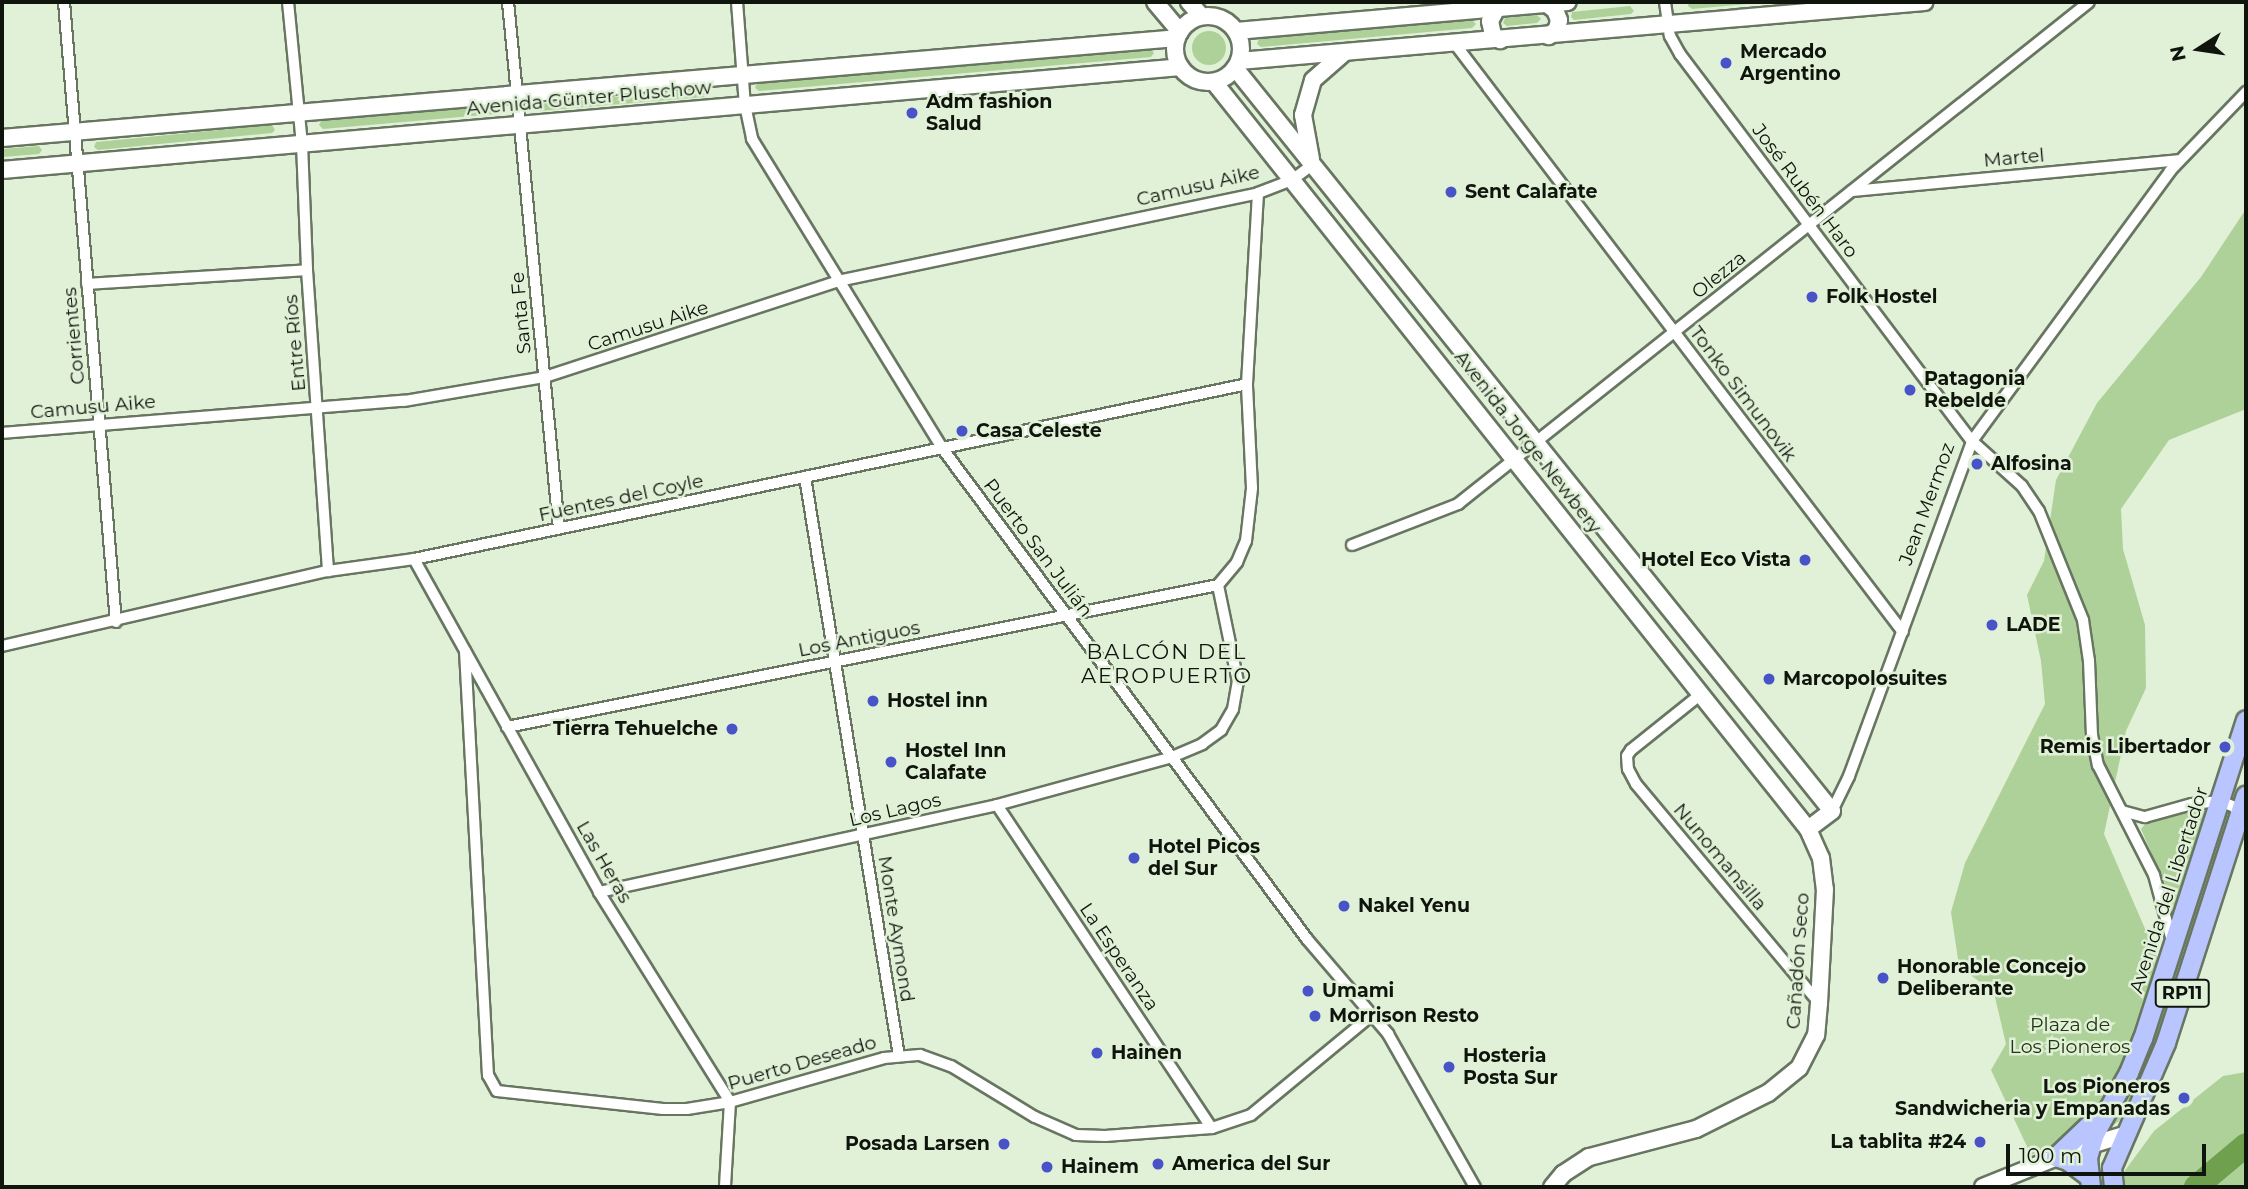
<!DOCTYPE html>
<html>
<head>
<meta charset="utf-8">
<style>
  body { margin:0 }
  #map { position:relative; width:2248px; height:1189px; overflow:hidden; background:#e1f1d8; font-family:Montserrat,sans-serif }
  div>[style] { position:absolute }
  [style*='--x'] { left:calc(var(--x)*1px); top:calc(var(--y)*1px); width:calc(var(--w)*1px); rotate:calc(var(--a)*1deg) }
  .green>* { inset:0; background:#add198 }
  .round { border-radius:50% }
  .river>* { height:24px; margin:-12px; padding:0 12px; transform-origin:12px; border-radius:12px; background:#6ea04d }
  .roads { filter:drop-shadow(2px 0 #687661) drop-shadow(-2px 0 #687661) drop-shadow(0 2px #687661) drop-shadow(0 -2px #687661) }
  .street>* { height:10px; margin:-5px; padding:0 5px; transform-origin:5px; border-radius:5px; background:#fff }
  .secondary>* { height:16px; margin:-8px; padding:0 8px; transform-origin:8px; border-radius:8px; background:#fff }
  .secondary>.ring { margin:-8px; padding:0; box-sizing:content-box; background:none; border:16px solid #fff; border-radius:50% }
  .primary>* { height:18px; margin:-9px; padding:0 9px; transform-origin:9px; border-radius:9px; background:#b9c5ff }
  .dots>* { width:19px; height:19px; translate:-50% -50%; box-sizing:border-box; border:4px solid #e1f1d8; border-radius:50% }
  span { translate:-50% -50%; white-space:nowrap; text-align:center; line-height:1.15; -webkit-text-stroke:5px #e1f1d8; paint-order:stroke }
  .shield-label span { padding:2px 5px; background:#e1f1d8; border:2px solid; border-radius:5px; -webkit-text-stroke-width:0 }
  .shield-label { font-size:18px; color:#0f140c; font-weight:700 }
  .poi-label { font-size:19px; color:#0f140c; font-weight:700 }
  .left { translate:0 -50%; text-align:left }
  .right { translate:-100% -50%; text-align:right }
  .street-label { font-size:19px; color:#0f140c }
  .park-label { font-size:19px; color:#213613 }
  .neighbourhood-label { font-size:21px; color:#0f140c; letter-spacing:2px }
  .frame { position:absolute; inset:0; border:4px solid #0f140c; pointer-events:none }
  .north { position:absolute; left:2164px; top:14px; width:70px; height:70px; -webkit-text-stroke:5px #e1f1d8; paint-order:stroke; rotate:258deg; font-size:19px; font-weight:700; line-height:28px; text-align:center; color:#0f140c }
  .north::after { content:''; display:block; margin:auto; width:24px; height:32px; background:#0f140c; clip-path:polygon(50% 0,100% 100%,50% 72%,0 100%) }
  .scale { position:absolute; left:2006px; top:1144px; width:200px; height:32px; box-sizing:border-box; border:4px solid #0f140c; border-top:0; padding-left:9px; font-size:21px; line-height:24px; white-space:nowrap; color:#0f140c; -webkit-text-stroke:5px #e1f1d8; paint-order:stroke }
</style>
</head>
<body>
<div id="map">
  <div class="green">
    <i style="clip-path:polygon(1770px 2px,1692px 9px,1688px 6px,1689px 2px)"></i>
    <i style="clip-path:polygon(1630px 6px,1634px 11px,1631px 14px,1574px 20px,1571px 17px,1572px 12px)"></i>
    <i style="clip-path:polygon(1537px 15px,1541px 19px,1537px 23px,1507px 26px,1503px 23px,1505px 18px)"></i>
    <i style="clip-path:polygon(1472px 20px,1476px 24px,1472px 28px,1261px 47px,1257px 44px,1259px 39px)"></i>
    <i class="round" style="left:1192px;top:31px;width:34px;height:34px"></i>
    <i style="clip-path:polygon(1151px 49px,1154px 53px,1151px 57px,759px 91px,755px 88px,757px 83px)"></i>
    <i style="clip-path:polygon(704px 89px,707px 93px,704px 97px,540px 111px,537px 108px,538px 104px)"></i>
    <i style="clip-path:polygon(495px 106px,499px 110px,495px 114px,323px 129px,319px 125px,321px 121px)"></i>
    <i style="clip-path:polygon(272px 125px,275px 130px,272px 133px,98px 150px,94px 147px,96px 142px)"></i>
    <i style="clip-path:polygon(39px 146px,42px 150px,39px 154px,2px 157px,2px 149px)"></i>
    <i style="clip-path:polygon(2246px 209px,2246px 409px,2169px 440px,2121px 509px,2123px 549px,2145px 625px,2146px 688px,2126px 731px,2104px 834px,2162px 968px,2115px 1090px,2086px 1122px,2054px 1145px,2031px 1155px,1991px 1070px,2006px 1044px,1994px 993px,1959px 966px,1951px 912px,1965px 863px,2045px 704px,2041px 661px,2027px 595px,2044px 561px,2056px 480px,2097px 403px,2201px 277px)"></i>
    <i style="clip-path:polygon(2206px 807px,2208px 811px,2173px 921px,2163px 880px,2141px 829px,2146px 823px,2187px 808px)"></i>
    <i style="clip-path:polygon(2223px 815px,2233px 818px,2152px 1062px,2119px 1121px,2107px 1130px)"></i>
    <i style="clip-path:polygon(2246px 1072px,2246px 1187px,2113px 1187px,2154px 1131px,2223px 1076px)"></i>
  </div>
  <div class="river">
    <i style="--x:2196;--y:1187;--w:65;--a:-40"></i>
  </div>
  <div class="roads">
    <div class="street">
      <i style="--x:64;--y:2;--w:622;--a:85.21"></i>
      <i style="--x:288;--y:2;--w:143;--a:84.4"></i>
      <i style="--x:302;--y:144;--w:126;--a:87.7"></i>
      <i style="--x:307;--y:270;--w:302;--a:86"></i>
      <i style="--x:508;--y:2;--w:529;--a:84.47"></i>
      <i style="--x:737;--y:2;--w:103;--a:85.6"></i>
      <i style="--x:745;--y:105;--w:35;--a:78"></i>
      <i style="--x:752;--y:139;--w:363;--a:58.4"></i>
      <i style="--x:942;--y:448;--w:612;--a:53.37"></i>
      <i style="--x:1307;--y:939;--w:125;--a:49.5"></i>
      <i style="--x:1388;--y:1034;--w:176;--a:60.4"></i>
      <i style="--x:1665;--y:2;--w:34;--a:82"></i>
      <i style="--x:1670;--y:36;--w:21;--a:61"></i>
      <i style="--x:1680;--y:54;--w:485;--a:53"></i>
      <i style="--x:1972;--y:441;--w:67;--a:42"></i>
      <i style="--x:2022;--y:486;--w:30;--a:56"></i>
      <i style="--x:2039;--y:511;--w:118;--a:68"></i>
      <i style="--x:2083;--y:620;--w:41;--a:81.7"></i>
      <i style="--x:2089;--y:661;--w:74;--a:87.7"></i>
      <i style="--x:2092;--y:735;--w:31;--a:79"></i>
      <i style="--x:2098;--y:765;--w:123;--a:63"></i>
      <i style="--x:2154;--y:875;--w:68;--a:74.7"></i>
      <i style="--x:1455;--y:44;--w:739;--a:52.7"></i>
      <i style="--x:1852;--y:191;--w:328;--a:-5.4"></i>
      <i style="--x:87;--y:284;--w:220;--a:-3.6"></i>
      <i style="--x:2;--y:433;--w:403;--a:-4.6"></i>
      <i style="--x:404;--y:401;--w:143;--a:-9.7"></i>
      <i style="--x:545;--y:377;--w:308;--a:-18.1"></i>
      <i style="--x:838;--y:281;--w:429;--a:-11.8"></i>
      <i style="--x:1258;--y:193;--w:36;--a:-21"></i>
      <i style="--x:1292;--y:180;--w:25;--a:-37"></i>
      <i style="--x:805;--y:477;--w:587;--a:80.78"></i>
      <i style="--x:1352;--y:545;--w:114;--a:-21.1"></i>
      <i style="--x:1458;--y:504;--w:806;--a:-38.5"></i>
      <i style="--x:414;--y:559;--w:381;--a:60.9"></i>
      <i style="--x:599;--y:892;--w:248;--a:58"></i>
      <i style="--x:730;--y:1102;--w:85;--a:93.4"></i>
      <i style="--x:2;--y:646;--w:335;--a:-13"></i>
      <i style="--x:328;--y:571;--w:87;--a:-7.9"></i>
      <i style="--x:414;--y:559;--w:851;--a:-11.86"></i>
      <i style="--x:465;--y:651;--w:425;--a:86.9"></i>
      <i style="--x:488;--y:1075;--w:18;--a:61"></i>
      <i style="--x:497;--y:1091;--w:167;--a:6.2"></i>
      <i style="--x:663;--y:1109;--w:24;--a:0"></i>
      <i style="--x:687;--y:1109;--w:44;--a:-9.2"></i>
      <i style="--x:730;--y:1102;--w:160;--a:-15.9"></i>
      <i style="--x:884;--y:1058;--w:36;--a:-5"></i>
      <i style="--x:920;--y:1055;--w:33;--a:20"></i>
      <i style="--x:951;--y:1066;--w:98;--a:31.3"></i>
      <i style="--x:1035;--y:1117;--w:45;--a:23.7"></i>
      <i style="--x:1076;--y:1135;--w:29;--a:2"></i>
      <i style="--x:1105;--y:1136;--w:107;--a:-4.3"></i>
      <i style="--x:1212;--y:1128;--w:41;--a:-18.4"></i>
      <i style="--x:1251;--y:1115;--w:157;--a:-39.6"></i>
      <i style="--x:1701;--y:694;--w:90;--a:141.3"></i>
      <i style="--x:1631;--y:750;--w:7;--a:124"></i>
      <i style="--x:1627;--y:756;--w:13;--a:86"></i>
      <i style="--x:1628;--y:769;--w:17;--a:62"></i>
      <i style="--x:1636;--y:784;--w:285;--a:50.1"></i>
      <i style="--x:507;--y:727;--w:725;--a:-11.29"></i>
      <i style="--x:997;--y:805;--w:388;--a:56.4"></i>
      <i style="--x:1832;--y:811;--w:39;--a:-64"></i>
      <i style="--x:1849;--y:776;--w:357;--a:-69.8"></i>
      <i style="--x:1972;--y:441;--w:335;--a:-53.7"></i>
      <i style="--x:2170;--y:171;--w:110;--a:-46.1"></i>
      <i style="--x:2122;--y:811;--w:24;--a:15"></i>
      <i style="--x:2145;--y:817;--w:49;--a:-15.5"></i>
      <i style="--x:2192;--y:804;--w:28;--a:-6"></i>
      <i style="--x:2220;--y:801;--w:16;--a:22"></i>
      <i style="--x:2235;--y:807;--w:12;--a:76"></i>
      <i style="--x:599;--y:892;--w:407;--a:-12.3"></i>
      <i style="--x:997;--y:805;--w:181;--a:-15.3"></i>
      <i style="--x:1172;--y:757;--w:33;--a:-23"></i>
      <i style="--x:1202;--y:744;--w:24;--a:-36"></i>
      <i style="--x:1221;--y:730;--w:24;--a:-60"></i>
      <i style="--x:1233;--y:709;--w:27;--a:-80"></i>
      <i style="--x:1238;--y:682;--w:99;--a:-101.7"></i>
      <i style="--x:1218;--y:585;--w:30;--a:-50"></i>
      <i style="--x:1237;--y:562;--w:23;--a:-67"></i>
      <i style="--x:1246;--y:541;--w:53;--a:-83.5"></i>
      <i style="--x:1252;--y:488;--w:104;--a:-92.8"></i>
      <i style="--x:1247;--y:384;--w:191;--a:-86.7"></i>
    </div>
    <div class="secondary">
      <i style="--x:1155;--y:2;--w:39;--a:50"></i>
      <i style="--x:1189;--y:2;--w:18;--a:49"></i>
      <i style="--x:1547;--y:4;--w:10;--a:37"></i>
      <i style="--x:1555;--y:10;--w:11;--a:68"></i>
      <i style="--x:1559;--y:20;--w:9;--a:103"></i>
      <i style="--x:1557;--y:29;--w:11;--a:139"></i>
      <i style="--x:1497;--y:8;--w:15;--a:118"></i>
      <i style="--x:1490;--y:21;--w:14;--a:78"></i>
      <i style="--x:1493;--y:35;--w:9;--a:36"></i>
      <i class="ring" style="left:1175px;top:16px;width:50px;height:50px"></i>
      <i style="--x:1236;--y:31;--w:333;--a:-5"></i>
      <i style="--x:1239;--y:61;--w:688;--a:-4.92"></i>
      <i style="--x:1235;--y:68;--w:953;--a:51.22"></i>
      <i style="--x:1832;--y:811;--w:30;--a:143"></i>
      <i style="--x:1214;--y:82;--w:954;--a:51.51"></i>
      <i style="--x:1808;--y:829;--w:32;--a:66"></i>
      <i style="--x:1821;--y:858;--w:31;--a:83"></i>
      <i style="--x:1825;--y:889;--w:114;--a:93"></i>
      <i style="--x:1819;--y:1003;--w:32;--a:95"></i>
      <i style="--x:1816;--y:1035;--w:37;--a:117"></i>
      <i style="--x:1799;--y:1068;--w:40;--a:141"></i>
      <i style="--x:1768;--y:1093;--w:80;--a:153.4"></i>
      <i style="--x:1696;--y:1129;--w:111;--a:165.3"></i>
      <i style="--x:1589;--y:1157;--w:31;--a:147"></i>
      <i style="--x:1563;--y:1174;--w:17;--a:130"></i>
      <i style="--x:2;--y:138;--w:1179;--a:-4.86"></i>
      <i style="--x:1311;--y:159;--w:45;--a:-100.3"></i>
      <i style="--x:1303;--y:115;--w:36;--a:-74"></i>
      <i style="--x:1313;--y:80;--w:41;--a:-41.1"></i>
      <i style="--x:2;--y:170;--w:1183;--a:-4.99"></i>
      <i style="--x:1983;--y:1187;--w:101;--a:-22"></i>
      <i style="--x:2077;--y:1149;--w:52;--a:-16.7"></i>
    </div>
    <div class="primary">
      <i style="--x:2088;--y:1176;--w:25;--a:-143"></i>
      <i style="--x:2068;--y:1161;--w:13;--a:-162"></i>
      <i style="--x:2056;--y:1157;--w:59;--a:-43.6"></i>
      <i style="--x:2091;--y:1187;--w:29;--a:-96"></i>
      <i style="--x:2088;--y:1158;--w:25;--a:-74"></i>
      <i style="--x:2095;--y:1134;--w:70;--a:-60.9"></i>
      <i style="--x:2129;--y:1073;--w:37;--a:-68"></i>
      <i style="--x:2143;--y:1039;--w:335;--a:-72.1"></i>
      <i style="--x:2114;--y:1187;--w:19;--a:-96"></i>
      <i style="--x:2112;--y:1168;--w:136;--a:-66.6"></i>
      <i style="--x:2166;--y:1043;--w:260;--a:-72.1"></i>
    </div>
  </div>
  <div class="dots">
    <i style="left:1726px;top:63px;background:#4853c8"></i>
    <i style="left:912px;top:113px;background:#4853c8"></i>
    <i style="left:1451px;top:192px;background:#4853c8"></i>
    <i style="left:1812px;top:297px;background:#4853c8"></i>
    <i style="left:1910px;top:390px;background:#4853c8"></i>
    <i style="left:962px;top:431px;background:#4853c8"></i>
    <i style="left:1977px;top:464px;background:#4853c8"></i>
    <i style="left:1805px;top:560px;background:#4853c8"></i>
    <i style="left:1992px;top:625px;background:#4853c8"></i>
    <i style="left:1769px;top:679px;background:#4853c8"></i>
    <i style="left:873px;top:701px;background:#4853c8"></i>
    <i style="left:732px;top:729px;background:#4853c8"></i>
    <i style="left:2225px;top:747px;background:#4853c8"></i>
    <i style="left:891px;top:762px;background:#4853c8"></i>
    <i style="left:1134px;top:858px;background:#4853c8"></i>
    <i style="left:1344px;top:906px;background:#4853c8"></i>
    <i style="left:1883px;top:978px;background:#4853c8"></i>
    <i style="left:1308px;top:991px;background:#4853c8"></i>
    <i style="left:1315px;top:1016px;background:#4853c8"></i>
    <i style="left:1097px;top:1053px;background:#4853c8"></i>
    <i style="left:1449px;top:1067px;background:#4853c8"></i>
    <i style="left:2184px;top:1098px;background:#4853c8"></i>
    <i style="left:1980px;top:1142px;background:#4853c8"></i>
    <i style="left:1004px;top:1144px;background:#4853c8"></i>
    <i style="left:1158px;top:1164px;background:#4853c8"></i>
    <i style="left:1047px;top:1167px;background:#4853c8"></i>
  </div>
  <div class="shield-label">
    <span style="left:2182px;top:993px">RP11</span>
  </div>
  <div class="poi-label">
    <span class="left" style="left:1740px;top:63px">Mercado<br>Argentino</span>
    <span class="left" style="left:926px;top:113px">Adm fashion<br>Salud</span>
    <span class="left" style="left:1465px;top:192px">Sent Calafate</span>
    <span class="left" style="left:1826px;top:297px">Folk Hostel</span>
    <span class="left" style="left:1924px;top:390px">Patagonia<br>Rebelde</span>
    <span class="left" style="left:976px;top:431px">Casa Celeste</span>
    <span class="left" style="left:1991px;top:464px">Alfosina</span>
    <span class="right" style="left:1791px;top:560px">Hotel Eco Vista</span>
    <span class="left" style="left:2006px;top:625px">LADE</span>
    <span class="left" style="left:1783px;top:679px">Marcopolosuites</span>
    <span class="left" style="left:887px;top:701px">Hostel inn</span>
    <span class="right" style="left:718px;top:729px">Tierra Tehuelche</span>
    <span class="right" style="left:2211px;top:747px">Remis Libertador</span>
    <span class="left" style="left:905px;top:762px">Hostel Inn<br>Calafate</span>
    <span class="left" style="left:1148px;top:858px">Hotel Picos<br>del Sur</span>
    <span class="left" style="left:1358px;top:906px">Nakel Yenu</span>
    <span class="left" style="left:1897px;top:978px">Honorable Concejo<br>Deliberante</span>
    <span class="left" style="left:1322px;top:991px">Umami</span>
    <span class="left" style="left:1329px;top:1016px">Morrison Resto</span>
    <span class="left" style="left:1111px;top:1053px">Hainen</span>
    <span class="left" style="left:1463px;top:1067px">Hosteria<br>Posta Sur</span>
    <span class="right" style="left:2170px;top:1098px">Los Pioneros<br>Sandwicheria y Empanadas</span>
    <span class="right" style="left:1966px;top:1142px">La tablita #24</span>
    <span class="right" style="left:990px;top:1144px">Posada Larsen</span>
    <span class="left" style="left:1172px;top:1164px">America del Sur</span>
    <span class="left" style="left:1061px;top:1167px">Hainem</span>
  </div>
  <div class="street-label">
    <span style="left:589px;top:98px;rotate:-5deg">Avenida Günter Pluschow</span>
    <span style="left:2014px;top:158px;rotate:-5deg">Martel</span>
    <span style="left:1198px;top:186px;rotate:-13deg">Camusu Aike</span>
    <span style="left:1805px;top:191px;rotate:53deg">José Rubén Haro</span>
    <span style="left:1719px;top:275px;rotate:-39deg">Olezza</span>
    <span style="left:521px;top:313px;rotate:-95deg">Santa Fe</span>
    <span style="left:648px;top:326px;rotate:-18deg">Camusu Aike</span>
    <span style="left:74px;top:336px;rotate:-95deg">Corrientes</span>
    <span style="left:295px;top:343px;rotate:-95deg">Entre Ríos</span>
    <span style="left:1743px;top:394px;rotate:53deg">Tonko Simunovik</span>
    <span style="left:93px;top:407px;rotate:-5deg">Camusu Aike</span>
    <span style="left:1528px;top:442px;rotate:52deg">Avenida Jorge Newbery</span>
    <span style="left:621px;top:498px;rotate:-12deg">Fuentes del Coyle</span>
    <span style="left:1927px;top:504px;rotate:-70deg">Jean Mermoz</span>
    <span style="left:1038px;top:548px;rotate:53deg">Puerto San Julián</span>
    <span style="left:859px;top:639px;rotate:-11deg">Los Antiguos</span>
    <span style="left:895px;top:810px;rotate:-13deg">Los Lagos</span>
    <span style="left:1720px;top:857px;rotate:50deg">Nunomansilla</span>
    <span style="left:604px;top:862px;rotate:60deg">Las Heras</span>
    <span style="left:2169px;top:890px;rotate:-72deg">Avenida del Libertador</span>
    <span style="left:896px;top:929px;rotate:81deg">Monte Aymond</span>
    <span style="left:1119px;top:957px;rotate:56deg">La Esperanza</span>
    <span style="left:1798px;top:961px;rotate:-86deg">Cañadón Seco</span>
    <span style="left:802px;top:1063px;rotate:-16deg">Puerto Deseado</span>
  </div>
  <div class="park-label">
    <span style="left:2070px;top:1036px">Plaza de<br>Los Pioneros</span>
  </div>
  <div class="neighbourhood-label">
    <span style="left:1167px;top:664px">BALCÓN DEL<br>AEROPUERTO</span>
  </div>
  <div class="frame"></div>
  <div class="north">N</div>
  <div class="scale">100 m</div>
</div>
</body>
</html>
